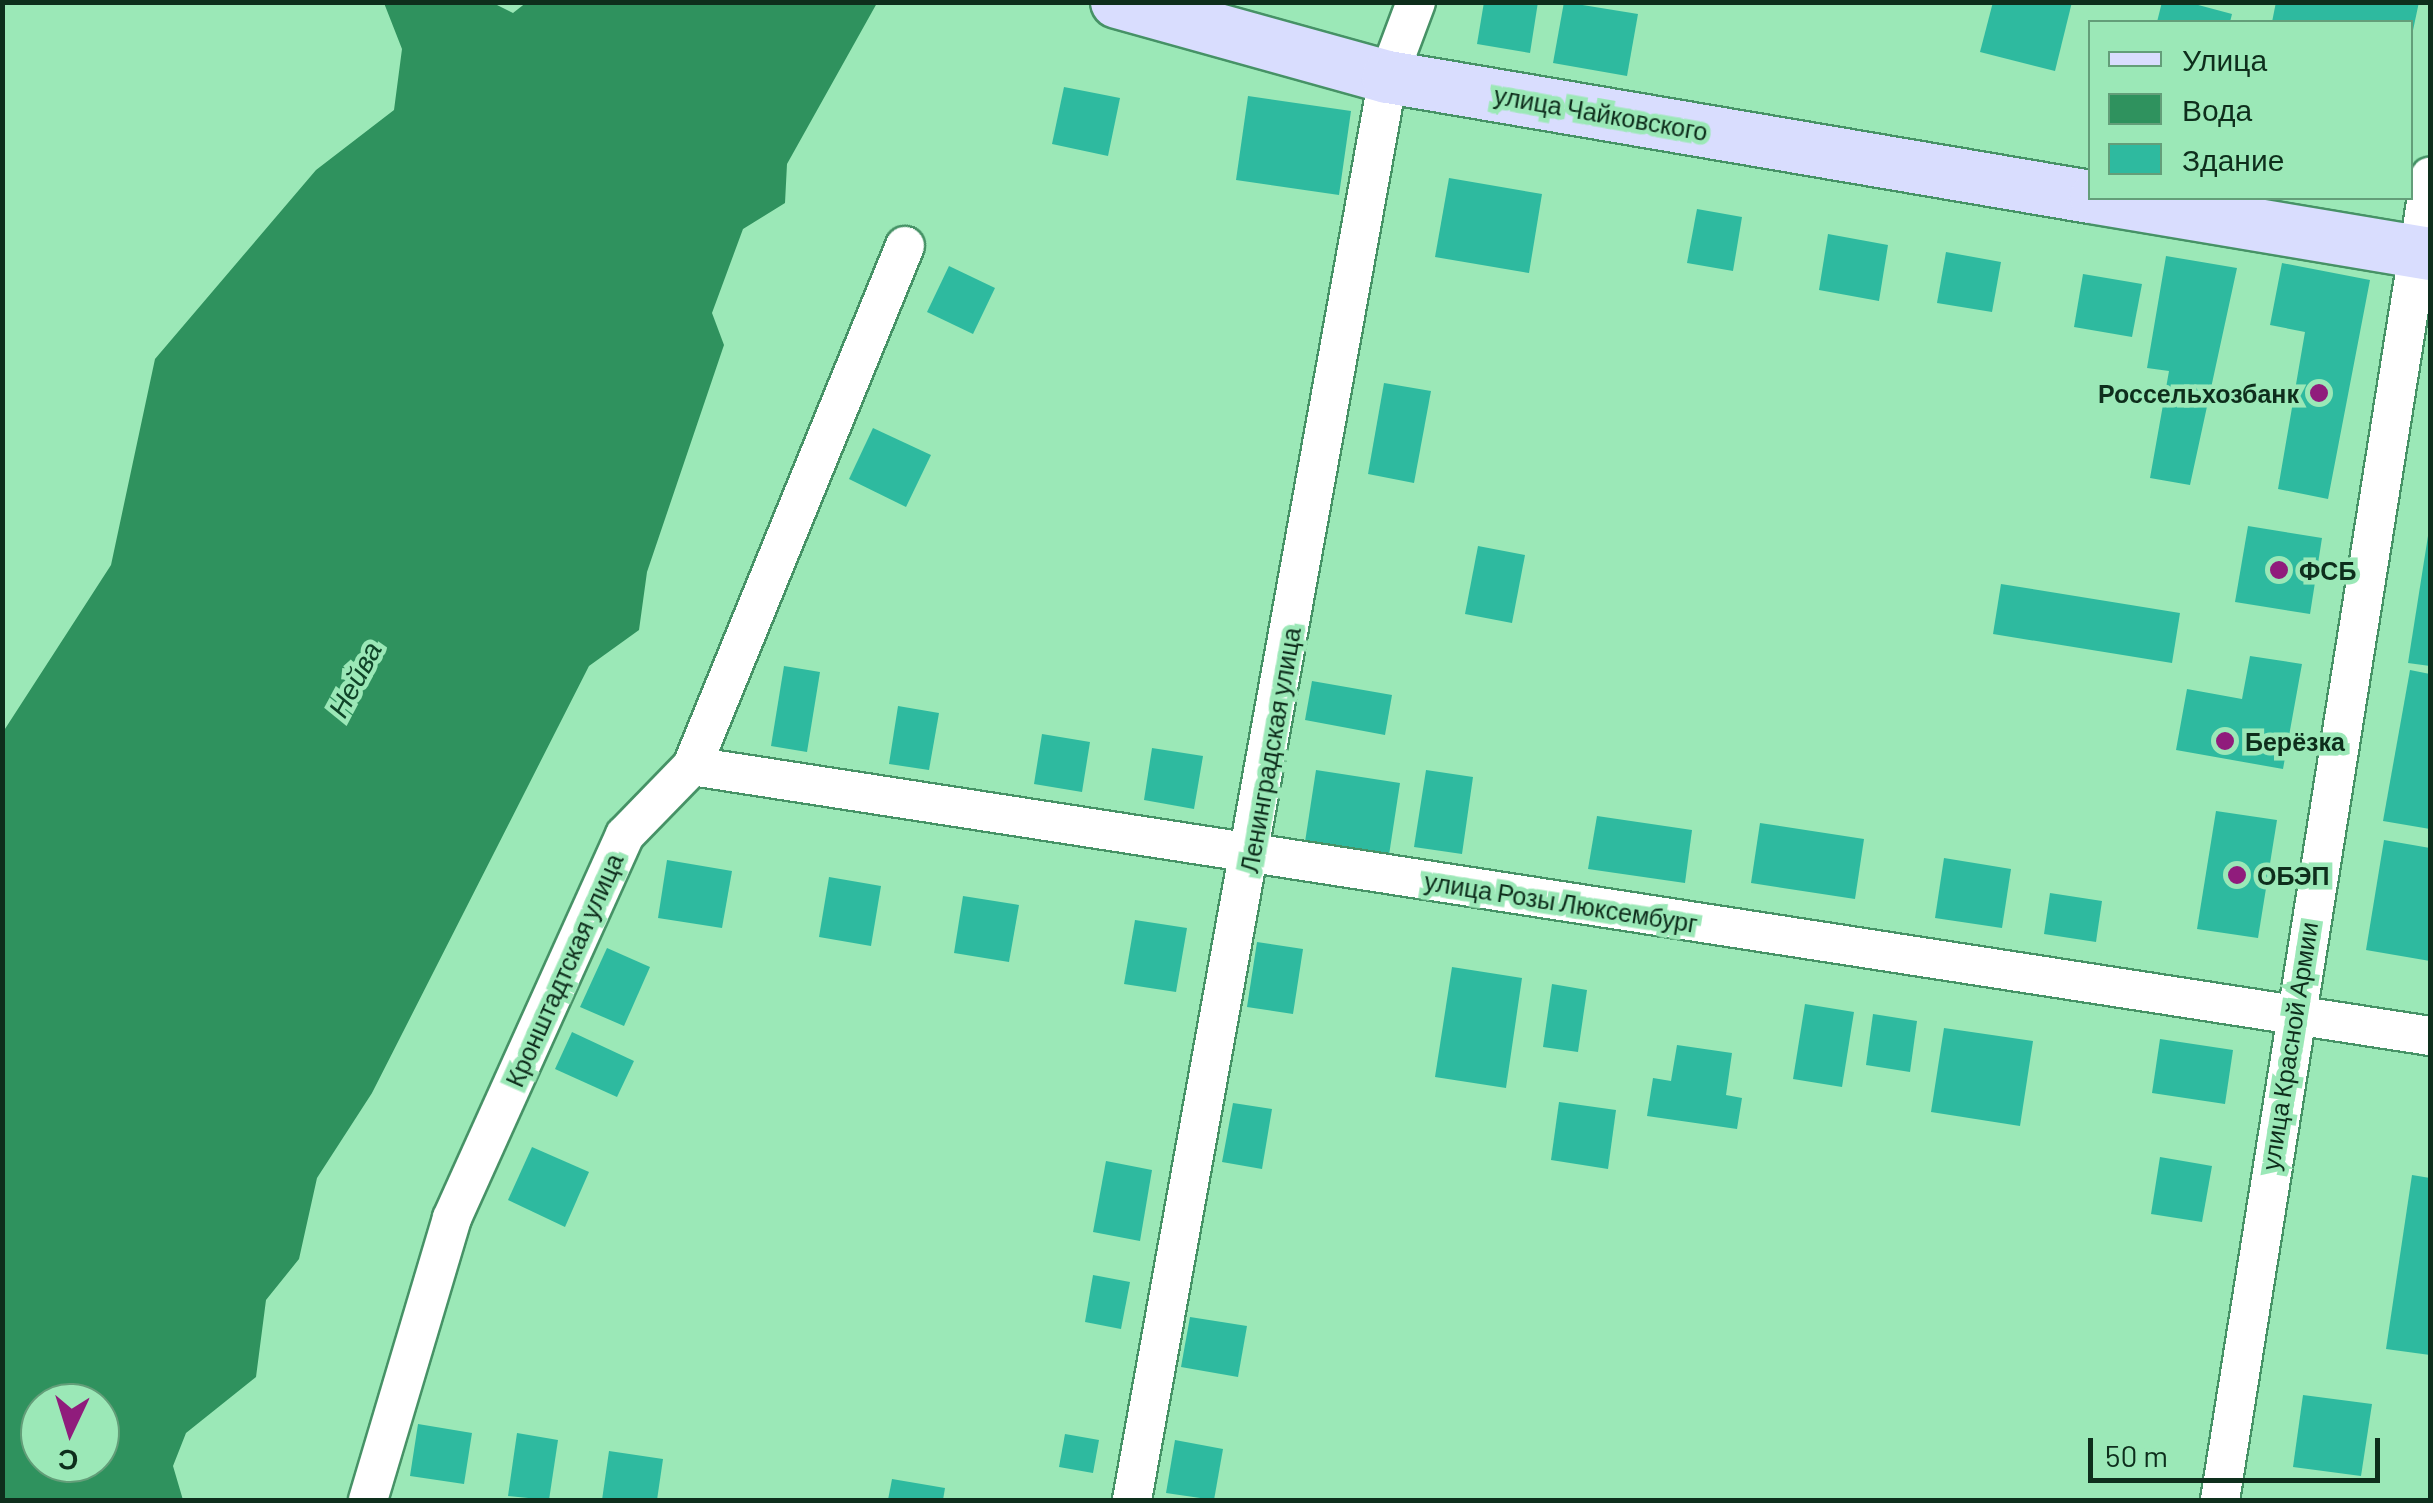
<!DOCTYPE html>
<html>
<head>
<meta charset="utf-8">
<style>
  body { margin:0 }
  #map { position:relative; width:2433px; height:1503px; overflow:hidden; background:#9be8b7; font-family:Barlow,sans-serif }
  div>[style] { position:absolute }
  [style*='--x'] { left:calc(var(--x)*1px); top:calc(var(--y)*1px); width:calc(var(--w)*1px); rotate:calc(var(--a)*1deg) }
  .water>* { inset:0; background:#2f925e }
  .building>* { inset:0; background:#2eba9f }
  .roads { filter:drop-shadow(2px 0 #469266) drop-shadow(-2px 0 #469266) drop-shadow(0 2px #469266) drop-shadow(0 -2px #469266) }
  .street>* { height:38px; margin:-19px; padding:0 19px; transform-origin:19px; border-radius:19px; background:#fff }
  .secondary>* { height:52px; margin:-26px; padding:0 26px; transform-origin:26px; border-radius:26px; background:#d9ddfe }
  .dots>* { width:28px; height:28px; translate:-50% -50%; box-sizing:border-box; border:5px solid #9be8b7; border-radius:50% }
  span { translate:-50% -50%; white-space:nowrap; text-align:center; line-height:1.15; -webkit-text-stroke:9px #9be8b7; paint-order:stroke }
  .street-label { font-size:25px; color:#0e2e1c }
  .poi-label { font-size:25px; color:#0e2e1c; font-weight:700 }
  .right { translate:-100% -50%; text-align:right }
  .left { translate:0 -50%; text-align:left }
  .water-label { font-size:28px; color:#0f4428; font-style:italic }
  .frame { position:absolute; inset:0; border:5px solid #0e2e1c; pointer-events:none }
  .legend { position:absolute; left:2088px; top:20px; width:325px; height:180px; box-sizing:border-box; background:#9be8b7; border:2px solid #639e79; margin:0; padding:12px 18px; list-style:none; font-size:30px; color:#0e2e1c }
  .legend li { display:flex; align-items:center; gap:20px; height:50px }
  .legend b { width:50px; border:2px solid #639e79 }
  .north { position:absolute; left:20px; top:1383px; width:100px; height:100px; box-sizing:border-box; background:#9be8b7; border:2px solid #639e79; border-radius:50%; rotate:184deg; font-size:28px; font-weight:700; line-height:40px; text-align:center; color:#0e2e1c }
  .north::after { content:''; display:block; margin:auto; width:35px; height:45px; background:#901c7c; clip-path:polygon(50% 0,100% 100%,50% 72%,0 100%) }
  .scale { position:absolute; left:2088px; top:1438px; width:292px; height:45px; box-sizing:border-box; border:5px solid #0e2e1c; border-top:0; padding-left:12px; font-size:30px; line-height:35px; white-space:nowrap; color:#0e2e1c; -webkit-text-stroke:8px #9be8b7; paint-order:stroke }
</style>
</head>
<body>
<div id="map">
  <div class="water">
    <i style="clip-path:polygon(evenodd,527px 2px,877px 3px,787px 164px,785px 203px,743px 229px,712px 313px,724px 345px,647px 572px,639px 630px,589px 666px,372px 1093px,317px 1178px,299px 1259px,266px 1300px,256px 1377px,186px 1433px,173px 1466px,183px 1500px,3px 1500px,3px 732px,111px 565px,155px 359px,316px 170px,394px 110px,402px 49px,384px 3px,493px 3px,513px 13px,527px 2px,40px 1403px,100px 1403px,100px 1463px,40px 1463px,40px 1403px)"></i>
  </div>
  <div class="building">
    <i style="clip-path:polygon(1484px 2px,1538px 2px,1530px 53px,1477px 44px)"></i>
    <i style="clip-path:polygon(1564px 2px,1638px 14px,1627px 76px,1553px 63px)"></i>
    <i style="clip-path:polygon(1993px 2px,2072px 2px,2055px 71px,1980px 52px)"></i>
    <i style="clip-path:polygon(2162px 2px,2187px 2px,2232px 14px,2230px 22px,2157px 22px)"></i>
    <i style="clip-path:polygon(2276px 2px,2419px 2px,2412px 35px,2410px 22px,2272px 22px)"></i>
    <i style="clip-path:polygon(1064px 87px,1120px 98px,1108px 156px,1052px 144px)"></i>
    <i style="clip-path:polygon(1248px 96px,1351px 111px,1339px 195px,1236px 180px)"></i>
    <i style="clip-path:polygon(1449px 178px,1542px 194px,1529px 273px,1435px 257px)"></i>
    <i style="clip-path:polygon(1697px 209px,1742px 217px,1733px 271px,1687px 263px)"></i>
    <i style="clip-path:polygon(1828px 234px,1888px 245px,1879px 301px,1819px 290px)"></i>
    <i style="clip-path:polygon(1946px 252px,2001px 262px,1992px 312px,1937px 303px)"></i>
    <i style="clip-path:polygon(2166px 256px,2237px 268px,2190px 485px,2150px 478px,2169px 371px,2147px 368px)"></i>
    <i style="clip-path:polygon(2282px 263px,2370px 280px,2328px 499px,2278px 489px,2305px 332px,2270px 325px)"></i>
    <i style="clip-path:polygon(949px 266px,995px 288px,973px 334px,927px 312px)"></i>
    <i style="clip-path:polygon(2083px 274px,2142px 284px,2132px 337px,2074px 327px)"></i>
    <i style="clip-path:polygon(1384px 383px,1431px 391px,1414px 483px,1368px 474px)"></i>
    <i style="clip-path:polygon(873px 428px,931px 455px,906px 507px,849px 479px)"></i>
    <i style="clip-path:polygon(2248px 526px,2322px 538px,2310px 614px,2235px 602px)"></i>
    <i style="clip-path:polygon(2428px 536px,2430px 536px,2430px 666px,2408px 663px)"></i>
    <i style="clip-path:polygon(1478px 546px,1525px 555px,1512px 623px,1465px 614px)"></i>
    <i style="clip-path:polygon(2001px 584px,2180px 613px,2172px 663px,1993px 634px)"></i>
    <i style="clip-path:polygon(2250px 656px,2302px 664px,2283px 769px,2176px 750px,2187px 689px,2242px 699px)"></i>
    <i style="clip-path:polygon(784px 666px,820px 672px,807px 752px,771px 746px)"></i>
    <i style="clip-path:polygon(2410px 670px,2430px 674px,2430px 829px,2383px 821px)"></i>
    <i style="clip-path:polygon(1312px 681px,1392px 695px,1385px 735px,1305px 720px)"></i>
    <i style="clip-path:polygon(898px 706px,939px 713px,929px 770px,889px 764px)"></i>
    <i style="clip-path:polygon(1042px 734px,1090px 742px,1082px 792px,1034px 784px)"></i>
    <i style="clip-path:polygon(1152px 748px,1203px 756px,1194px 809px,1144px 800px)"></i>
    <i style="clip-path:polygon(1316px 770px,1400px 783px,1389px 855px,1305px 842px)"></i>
    <i style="clip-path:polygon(1426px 770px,1473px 777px,1462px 854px,1414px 847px)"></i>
    <i style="clip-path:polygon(2216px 811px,2277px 820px,2258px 938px,2197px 929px)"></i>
    <i style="clip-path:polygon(1597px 816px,1692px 830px,1685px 883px,1588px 869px)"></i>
    <i style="clip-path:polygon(1760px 823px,1864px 839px,1855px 899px,1751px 883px)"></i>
    <i style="clip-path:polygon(2384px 840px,2430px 848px,2430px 961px,2366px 950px)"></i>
    <i style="clip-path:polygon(1944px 858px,2011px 869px,2002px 928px,1935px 918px)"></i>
    <i style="clip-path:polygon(667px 860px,732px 871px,722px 928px,658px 918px)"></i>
    <i style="clip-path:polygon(829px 877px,881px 886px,871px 946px,819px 937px)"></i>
    <i style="clip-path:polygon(2050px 893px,2102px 901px,2096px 942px,2044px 934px)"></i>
    <i style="clip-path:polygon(963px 896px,1019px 905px,1009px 962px,954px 953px)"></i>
    <i style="clip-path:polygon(1135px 920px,1187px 928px,1176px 992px,1124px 984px)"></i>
    <i style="clip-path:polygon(1257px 942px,1303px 949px,1293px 1014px,1247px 1007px)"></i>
    <i style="clip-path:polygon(607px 948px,650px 967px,624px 1026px,580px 1007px)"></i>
    <i style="clip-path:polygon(1452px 967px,1522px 978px,1506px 1088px,1435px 1077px)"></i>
    <i style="clip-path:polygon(1552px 984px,1587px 990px,1578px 1052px,1543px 1047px)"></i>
    <i style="clip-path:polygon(1805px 1004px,1854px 1012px,1842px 1087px,1793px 1079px)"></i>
    <i style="clip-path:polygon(1873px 1014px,1917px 1021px,1910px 1072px,1866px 1065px)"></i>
    <i style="clip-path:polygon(1944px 1028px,2033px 1041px,2020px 1126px,1931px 1112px)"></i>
    <i style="clip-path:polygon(572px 1032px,634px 1061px,617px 1097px,555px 1069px)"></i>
    <i style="clip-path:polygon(2160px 1039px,2233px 1050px,2225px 1104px,2152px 1093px)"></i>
    <i style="clip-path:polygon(1677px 1045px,1732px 1053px,1726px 1095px,1742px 1098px,1737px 1129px,1647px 1116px,1653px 1078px,1671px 1081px)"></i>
    <i style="clip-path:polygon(1559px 1102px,1616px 1110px,1608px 1169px,1551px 1160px)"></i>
    <i style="clip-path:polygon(1233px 1103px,1272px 1109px,1262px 1169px,1222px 1162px)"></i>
    <i style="clip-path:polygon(532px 1147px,589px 1172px,565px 1227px,508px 1200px)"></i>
    <i style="clip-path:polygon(2160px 1157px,2212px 1166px,2202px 1222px,2151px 1214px)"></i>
    <i style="clip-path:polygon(1106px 1161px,1152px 1170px,1140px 1241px,1093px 1232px)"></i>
    <i style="clip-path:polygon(2412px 1175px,2430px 1178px,2430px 1355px,2386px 1349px)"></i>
    <i style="clip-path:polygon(1093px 1275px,1130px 1282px,1121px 1329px,1085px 1322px)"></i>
    <i style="clip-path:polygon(1190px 1317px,1247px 1326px,1238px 1377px,1181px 1367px)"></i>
    <i style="clip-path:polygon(2303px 1395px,2372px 1404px,2361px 1476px,2293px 1467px)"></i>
    <i style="clip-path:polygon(418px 1424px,472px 1433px,464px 1484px,410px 1476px)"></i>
    <i style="clip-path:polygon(517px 1433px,558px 1440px,549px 1500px,508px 1496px)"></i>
    <i style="clip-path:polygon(1065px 1434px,1099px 1440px,1093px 1473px,1059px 1467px)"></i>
    <i style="clip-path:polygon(1175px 1440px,1223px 1449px,1214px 1500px,1166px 1493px)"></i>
    <i style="clip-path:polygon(609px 1451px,663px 1459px,657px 1500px,602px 1500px)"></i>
    <i style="clip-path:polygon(892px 1479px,945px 1488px,943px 1500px,888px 1500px)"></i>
  </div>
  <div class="roads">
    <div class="street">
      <i style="--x:692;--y:766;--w:1759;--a:8.83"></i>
      <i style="--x:368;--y:1500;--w:294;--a:-73.4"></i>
      <i style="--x:452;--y:1218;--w:420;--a:-65.7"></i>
      <i style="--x:625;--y:835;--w:96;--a:-45.8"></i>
      <i style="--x:692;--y:766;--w:562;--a:-67.73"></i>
      <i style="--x:1132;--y:1500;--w:1446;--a:-79.8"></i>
      <i style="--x:1388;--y:77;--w:80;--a:-69.5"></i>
      <i style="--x:2220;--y:1500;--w:1340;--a:-80.98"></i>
    </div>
    <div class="secondary">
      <i style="--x:1117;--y:2;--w:281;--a:15.5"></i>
      <i style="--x:1388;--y:77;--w:712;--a:9.7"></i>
      <i style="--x:2096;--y:198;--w:339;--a:9.5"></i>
    </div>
  </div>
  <div class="dots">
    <i style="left:2319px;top:393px;background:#901c7c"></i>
    <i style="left:2279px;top:570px;background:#901c7c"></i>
    <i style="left:2225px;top:741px;background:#901c7c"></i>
    <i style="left:2237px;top:875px;background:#901c7c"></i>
  </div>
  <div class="street-label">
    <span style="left:1601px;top:113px;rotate:10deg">улица Чайковского</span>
    <span style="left:1270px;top:750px;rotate:-80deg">Ленинградская улица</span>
    <span style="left:1561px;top:902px;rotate:9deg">улица Розы Люксембург</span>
    <span style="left:564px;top:970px;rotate:-66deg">Кронштадтская улица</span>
    <span style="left:2289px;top:1046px;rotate:-81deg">улица Красной Армии</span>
  </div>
  <div class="poi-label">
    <span class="right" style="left:2299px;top:393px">Россельхозбанк</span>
    <span class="left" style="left:2299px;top:570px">ФСБ</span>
    <span class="left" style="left:2245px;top:741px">Берёзка</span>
    <span class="left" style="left:2257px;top:875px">ОБЭП</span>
  </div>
  <div class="water-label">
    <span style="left:354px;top:679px;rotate:-62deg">Нейва</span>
  </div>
  <div class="frame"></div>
  <ul class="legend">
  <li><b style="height:12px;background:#d9ddfe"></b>Улица</li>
  <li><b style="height:28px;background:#2f925e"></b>Вода</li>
  <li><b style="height:28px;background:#2eba9f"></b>Здание</li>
  </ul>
  <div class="north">С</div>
  <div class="scale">50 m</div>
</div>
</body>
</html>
